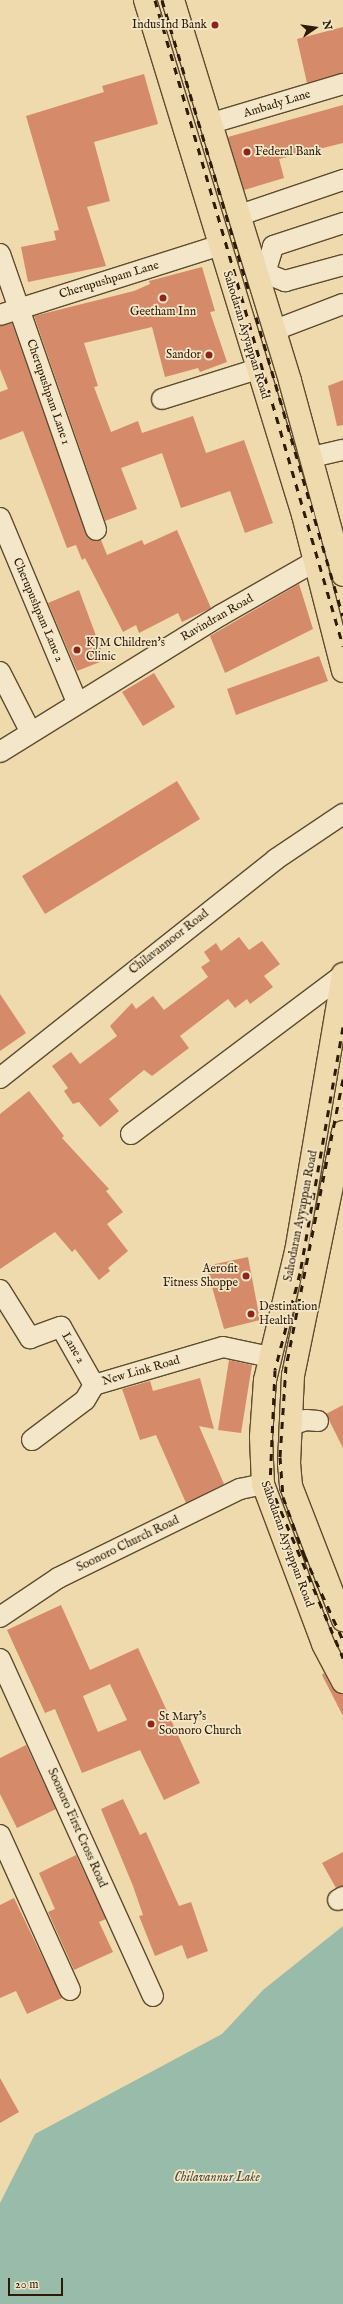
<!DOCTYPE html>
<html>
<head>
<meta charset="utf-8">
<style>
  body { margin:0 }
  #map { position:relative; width:343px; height:2304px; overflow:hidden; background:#eedaac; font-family:"IM FELL English",serif }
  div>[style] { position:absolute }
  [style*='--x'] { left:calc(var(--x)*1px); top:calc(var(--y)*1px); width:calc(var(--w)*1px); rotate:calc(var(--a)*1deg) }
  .water>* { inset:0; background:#99bba9 }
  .building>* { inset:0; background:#d58a69 }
  .roads { filter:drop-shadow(1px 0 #5e4b2e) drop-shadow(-1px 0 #5e4b2e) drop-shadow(0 1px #5e4b2e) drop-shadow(0 -1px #5e4b2e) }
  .minor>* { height:20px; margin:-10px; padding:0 10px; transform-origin:10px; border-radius:10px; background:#f4e7c9 }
  .major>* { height:22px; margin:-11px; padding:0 11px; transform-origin:11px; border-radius:11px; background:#eedaac }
  .rail>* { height:3px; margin-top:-1.5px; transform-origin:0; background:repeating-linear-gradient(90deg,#2e1b04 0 7px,transparent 0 14px) }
  .dots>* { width:11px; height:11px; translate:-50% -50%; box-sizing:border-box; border:2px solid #f4e7c9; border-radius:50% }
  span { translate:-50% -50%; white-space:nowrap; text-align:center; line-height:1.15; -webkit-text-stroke:3.5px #f4e7c9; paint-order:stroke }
  .poi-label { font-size:12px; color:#2e1b04 }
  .right { translate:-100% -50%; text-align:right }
  .left { translate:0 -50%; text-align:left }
  .street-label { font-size:12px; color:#2e1b04 }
  .water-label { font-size:13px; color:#4e4b36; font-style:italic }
  .north { position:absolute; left:295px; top:8px; width:40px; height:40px; -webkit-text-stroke:3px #f4e7c9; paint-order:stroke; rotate:77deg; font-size:11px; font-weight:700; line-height:16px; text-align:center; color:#2e1b04 }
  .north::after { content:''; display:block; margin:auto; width:14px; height:18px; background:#2e1b04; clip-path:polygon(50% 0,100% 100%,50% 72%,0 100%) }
  .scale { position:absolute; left:8px; top:2278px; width:55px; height:18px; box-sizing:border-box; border:2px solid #2e1b04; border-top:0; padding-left:5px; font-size:12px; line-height:14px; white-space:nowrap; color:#2e1b04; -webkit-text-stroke:3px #f4e7c9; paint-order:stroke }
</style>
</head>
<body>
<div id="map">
  <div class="water">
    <i style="clip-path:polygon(343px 1926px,343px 2304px,0 2304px,0 2203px,35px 2134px,222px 2034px,263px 1990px)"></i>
  </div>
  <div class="building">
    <i style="clip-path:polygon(343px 27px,343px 73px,307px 83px,297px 39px)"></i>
    <i style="clip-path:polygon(144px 74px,158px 124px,94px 142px,110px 201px,87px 207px,106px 266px,28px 282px,21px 247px,56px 240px,54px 231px,59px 230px,26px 116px,104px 92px,102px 86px)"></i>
    <i style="clip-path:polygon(343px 105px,343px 143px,279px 159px,284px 178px,244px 190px,228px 137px)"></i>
    <i style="clip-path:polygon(202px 267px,215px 311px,210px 312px,227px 362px,200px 372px,198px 368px,165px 377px,152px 327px,84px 343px,98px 386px,94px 387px,111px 432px,138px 421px,142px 433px,193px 416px,206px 453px,244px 440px,273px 523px,245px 533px,230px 491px,181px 508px,162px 453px,121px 468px,137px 509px,105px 521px,34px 316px,134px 291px,150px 284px,149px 281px)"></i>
    <i style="clip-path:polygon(12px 323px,88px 538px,101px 540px,107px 555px,142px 540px,144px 545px,177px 530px,211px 608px,182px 622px,178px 613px,139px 633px,136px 625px,123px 632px,85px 558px,82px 560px,76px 545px,67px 548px,23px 431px,0 440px,0 392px,8px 389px,0 369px,0 326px)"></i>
    <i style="clip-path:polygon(343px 380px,343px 425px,337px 426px,328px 386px)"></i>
    <i style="clip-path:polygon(299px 584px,313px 629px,225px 673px,210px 636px)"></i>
    <i style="clip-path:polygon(79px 590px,105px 660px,77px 671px,48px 603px)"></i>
    <i style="clip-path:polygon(319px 656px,328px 681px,236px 715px,227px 689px)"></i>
    <i style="clip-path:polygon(154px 673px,175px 707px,143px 726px,122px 692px)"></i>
    <i style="clip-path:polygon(177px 781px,200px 819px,45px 914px,22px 876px)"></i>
    <i style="clip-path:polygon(239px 937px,249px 950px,262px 941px,280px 964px,264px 976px,273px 987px,250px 1004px,247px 999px,235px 1008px,228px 999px,180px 1036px,189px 1048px,152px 1076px,144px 1070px,109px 1099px,119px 1111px,100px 1127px,79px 1102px,73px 1104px,64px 1091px,68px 1088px,52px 1066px,71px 1052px,80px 1064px,117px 1036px,110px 1026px,132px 1003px,136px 1009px,153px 996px,164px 1010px,208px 977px,201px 967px,210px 961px,204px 952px,216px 943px,221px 951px)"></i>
    <i style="clip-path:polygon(0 994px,26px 1033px,0 1051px)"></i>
    <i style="clip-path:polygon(29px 1091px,64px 1136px,62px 1138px,109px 1189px,106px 1191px,123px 1212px,107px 1224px,128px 1251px,108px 1268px,110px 1271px,99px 1280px,75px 1249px,72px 1252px,55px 1232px,0 1269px,0 1114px)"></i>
    <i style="clip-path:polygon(248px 1257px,260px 1320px,224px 1329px,206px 1266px)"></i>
    <i style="clip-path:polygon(229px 1360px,252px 1365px,241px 1433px,218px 1430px)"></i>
    <i style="clip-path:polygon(200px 1378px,214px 1429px,199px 1426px,224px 1484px,186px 1503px,156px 1435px,140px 1440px,122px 1389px,150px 1381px,153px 1391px)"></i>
    <i style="clip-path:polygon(343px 1405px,343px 1448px,326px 1414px)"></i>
    <i style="clip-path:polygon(evenodd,61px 1605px,90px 1670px,138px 1648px,200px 1783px,164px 1800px,140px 1750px,82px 1773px,55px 1709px,45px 1713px,7px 1630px,61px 1605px,110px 1684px,127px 1720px,98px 1732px,83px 1696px,110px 1684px)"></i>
    <i style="clip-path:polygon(324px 1673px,332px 1688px,343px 1694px,343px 1716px,322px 1675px)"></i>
    <i style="clip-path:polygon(26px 1745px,56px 1809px,17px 1828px,0 1794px,0 1758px)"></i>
    <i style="clip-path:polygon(123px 1799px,140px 1835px,146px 1832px,179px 1906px,191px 1902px,208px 1951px,187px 1959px,182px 1945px,155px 1956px,139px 1916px,143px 1915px,133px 1886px,101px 1809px)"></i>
    <i style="clip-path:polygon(343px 1852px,343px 1886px,336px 1888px,322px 1863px)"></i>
    <i style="clip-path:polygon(76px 1855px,106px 1919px,99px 1922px,113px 1952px,74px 1970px,48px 1912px,55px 1909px,39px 1873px)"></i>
    <i style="clip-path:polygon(14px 1898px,62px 1998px,27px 2014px,16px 1991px,0 1998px,0 1905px)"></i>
    <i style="clip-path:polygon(0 2078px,19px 2112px,0 2123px)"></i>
  </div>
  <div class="roads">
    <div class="minor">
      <i style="--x:212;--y:123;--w:137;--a:-16.6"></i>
      <i style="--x:240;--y:215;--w:109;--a:-18.8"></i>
      <i style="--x:0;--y:254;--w:292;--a:70.8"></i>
      <i style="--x:265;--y:273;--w:22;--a:22"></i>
      <i style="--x:285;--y:281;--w:60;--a:-15.4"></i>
      <i style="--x:258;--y:275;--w:7;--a:-16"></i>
      <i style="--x:265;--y:273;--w:28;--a:-73"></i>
      <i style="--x:273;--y:246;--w:74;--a:-18.2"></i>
      <i style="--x:0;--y:315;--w:229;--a:-17.6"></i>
      <i style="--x:275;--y:330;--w:73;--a:-20.9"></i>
      <i style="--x:162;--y:399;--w:100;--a:-17.5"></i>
      <i style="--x:312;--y:457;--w:32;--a:-13"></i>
      <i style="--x:0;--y:518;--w:199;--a:67.3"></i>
      <i style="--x:0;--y:672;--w:66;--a:63"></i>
      <i style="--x:0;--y:752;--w:260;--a:-31.8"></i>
      <i style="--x:221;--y:615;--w:107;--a:-29.7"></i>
      <i style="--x:0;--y:1078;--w:352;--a:-38.4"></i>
      <i style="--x:276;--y:859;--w:81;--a:-33.9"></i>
      <i style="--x:131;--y:1134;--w:265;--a:-36.9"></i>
      <i style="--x:0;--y:1290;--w:57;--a:58"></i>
      <i style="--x:30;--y:1338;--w:33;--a:-20"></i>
      <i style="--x:61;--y:1327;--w:67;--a:60.4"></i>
      <i style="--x:291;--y:1425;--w:16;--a:-18"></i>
      <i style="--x:306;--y:1420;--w:12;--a:5"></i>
      <i style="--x:32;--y:1440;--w:66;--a:-37"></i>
      <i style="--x:85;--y:1400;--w:17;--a:-59"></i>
      <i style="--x:94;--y:1385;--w:134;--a:-16.4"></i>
      <i style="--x:223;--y:1347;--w:48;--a:12"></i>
      <i style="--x:0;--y:1617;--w:70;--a:-33.9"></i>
      <i style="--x:58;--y:1578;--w:203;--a:-26.1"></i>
      <i style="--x:240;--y:1489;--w:24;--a:-12"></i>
      <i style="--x:0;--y:1659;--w:370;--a:65.6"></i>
      <i style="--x:0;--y:1835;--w:170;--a:65.7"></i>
      <i style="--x:338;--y:1900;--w:6;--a:-31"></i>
    </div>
    <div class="major">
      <i style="--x:145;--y:0;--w:539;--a:72.94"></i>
      <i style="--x:303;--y:515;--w:161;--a:75.6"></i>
      <i style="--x:173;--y:0;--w:399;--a:72.9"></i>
      <i style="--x:290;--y:381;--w:201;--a:74.7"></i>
      <i style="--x:343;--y:974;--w:281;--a:99.6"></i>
      <i style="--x:296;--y:1251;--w:133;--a:103.5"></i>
      <i style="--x:265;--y:1380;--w:57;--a:94"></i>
      <i style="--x:261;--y:1437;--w:47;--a:87.6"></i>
      <i style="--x:263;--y:1484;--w:171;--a:69.4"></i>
      <i style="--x:323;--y:1644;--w:43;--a:62.2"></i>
      <i style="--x:343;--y:1132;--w:248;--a:101.6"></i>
      <i style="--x:293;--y:1375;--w:88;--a:92.6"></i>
      <i style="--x:289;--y:1463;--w:23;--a:85"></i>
      <i style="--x:291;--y:1486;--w:144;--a:68.8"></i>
    </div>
  </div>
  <div class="rail">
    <i style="--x:155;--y:0;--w:673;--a:73.77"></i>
    <i style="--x:162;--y:0;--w:301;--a:73.4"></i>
    <i style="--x:256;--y:317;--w:311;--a:73.8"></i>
    <i style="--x:343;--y:1027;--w:250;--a:99.9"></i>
    <i style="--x:300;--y:1273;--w:100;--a:104.5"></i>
    <i style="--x:275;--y:1370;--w:115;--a:92.5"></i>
    <i style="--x:270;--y:1485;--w:188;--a:67.1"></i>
    <i style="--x:343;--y:1079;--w:293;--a:101.2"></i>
    <i style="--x:286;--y:1366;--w:91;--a:93.8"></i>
    <i style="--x:280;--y:1457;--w:40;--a:85.7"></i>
    <i style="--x:283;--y:1497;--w:62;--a:70.1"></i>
    <i style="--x:304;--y:1555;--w:94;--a:65.4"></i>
  </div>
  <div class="dots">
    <i style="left:215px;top:25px;background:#8f2418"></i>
    <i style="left:247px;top:152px;background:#8f2418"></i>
    <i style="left:163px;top:298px;background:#8f2418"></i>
    <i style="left:209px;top:355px;background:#8f2418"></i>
    <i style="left:77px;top:650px;background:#8f2418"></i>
    <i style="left:246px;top:1276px;background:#8f2418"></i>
    <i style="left:251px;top:1314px;background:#8f2418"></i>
    <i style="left:151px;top:1724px;background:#8f2418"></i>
  </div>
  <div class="poi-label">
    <span class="right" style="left:207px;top:25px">IndusInd Bank</span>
    <span class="left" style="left:255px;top:152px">Federal Bank</span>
    <span style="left:163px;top:312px">Geetham Inn</span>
    <span class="right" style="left:201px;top:355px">Sandor</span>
    <span class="left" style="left:86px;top:650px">KJM Children's<br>Clinic</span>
    <span class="right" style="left:238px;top:1276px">Aerofit<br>Fitness Shoppe</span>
    <span class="left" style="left:259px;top:1314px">Destination<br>Health</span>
    <span class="left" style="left:159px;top:1724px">St Mary's<br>Soonoro Church</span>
  </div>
  <div class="street-label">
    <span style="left:277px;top:104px;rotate:-17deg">Ambady Lane</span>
    <span style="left:109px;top:280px;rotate:-17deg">Cherupushpam Lane</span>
    <span style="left:246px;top:335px;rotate:73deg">Sahodaran Ayyappan Road</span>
    <span style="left:48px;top:392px;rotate:71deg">Cherupushpam Lane 1</span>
    <span style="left:38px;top:610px;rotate:67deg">Cherupushpam Lane 2</span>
    <span style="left:217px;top:618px;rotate:-30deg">Ravindran Road</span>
    <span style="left:169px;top:942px;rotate:-38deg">Chilavannoor Road</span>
    <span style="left:301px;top:1216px;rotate:-79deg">Sahodaran Ayyappan Road</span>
    <span style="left:73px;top:1348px;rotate:60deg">Lane 2</span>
    <span style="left:141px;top:1371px;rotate:-16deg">New Link Road</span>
    <span style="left:128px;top:1544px;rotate:-26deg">Soonoro Church Road</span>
    <span style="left:287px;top:1544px;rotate:70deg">Sahodaran Ayyappan Road</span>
    <span style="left:77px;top:1828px;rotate:66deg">Soonoro First Cross Road</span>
  </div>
  <div class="water-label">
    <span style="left:217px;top:2178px">Chilavannur Lake</span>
  </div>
  <div class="north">N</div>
  <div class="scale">20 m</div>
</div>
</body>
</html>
